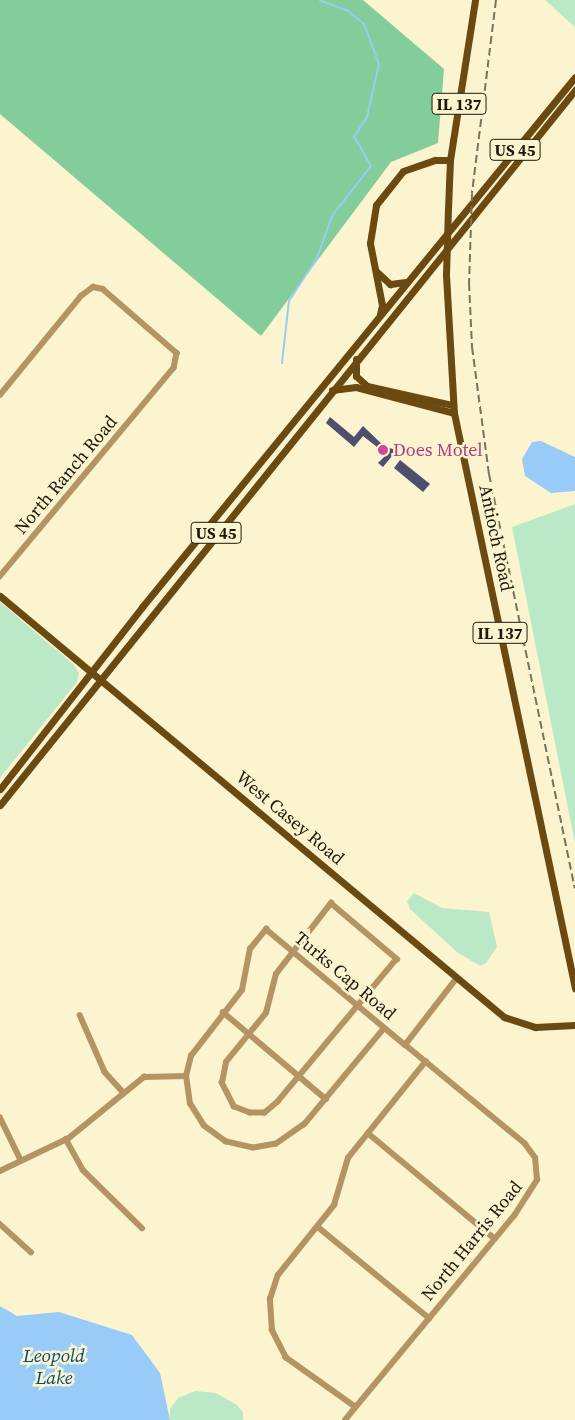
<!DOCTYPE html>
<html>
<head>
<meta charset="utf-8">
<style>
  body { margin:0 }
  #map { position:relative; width:575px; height:1420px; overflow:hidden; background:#fcf4ce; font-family:"Source Serif 4",serif }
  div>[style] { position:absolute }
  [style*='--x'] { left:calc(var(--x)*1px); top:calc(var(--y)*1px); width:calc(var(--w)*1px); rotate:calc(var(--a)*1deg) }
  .green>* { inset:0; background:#bbe9c8 }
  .forest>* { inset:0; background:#83cd9b }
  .water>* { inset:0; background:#99cbf9 }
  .stream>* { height:2px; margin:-1px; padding:0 1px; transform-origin:1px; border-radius:1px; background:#99cbf9 }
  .building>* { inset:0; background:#4e4f6e }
  .minor>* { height:5.5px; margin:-2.75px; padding:0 2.75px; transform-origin:2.75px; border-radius:2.75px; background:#b49465 }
  .major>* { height:7px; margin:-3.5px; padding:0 3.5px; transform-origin:3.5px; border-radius:3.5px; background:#6b4a11 }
  .rail>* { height:2px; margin-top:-1px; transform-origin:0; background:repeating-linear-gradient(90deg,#79735c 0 8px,transparent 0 12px) }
  .major-bridge>* { height:7px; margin:-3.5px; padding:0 3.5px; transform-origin:3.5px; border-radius:3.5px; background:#6b4a11 }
  .dots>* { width:14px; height:14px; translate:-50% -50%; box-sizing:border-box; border:2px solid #fcf4ce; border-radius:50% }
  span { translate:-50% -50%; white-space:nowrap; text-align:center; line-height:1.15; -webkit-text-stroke:5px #fcf4ce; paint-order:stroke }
  .shield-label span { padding:1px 4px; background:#fcf4ce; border:1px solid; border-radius:4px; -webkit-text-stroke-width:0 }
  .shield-label { font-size:16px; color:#1d190c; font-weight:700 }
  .hotel-label { font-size:18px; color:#b23c85 }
  .left { translate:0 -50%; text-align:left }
  .street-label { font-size:18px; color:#1d190c }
  .water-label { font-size:19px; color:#004d80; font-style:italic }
</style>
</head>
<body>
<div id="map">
  <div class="green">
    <i style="clip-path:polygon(545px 0,575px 0,575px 27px)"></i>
    <i style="clip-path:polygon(575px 504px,575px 843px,512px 527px)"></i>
    <i style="clip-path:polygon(0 602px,74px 665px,79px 673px,77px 682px,0 778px)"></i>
    <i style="clip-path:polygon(414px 893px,442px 908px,489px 912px,497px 947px,486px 963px,480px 966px,457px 952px,410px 909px,407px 901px)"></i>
    <i style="clip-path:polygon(195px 1391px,216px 1393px,237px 1405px,243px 1412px,243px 1420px,170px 1420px,170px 1409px,178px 1398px)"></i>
  </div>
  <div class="forest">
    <i style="clip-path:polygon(0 0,363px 0,444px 69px,438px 143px,391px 162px,261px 336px,0 114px)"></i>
  </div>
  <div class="water">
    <i style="clip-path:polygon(541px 441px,575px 457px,575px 491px,551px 493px,525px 476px,522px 459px,532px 442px)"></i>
    <i style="clip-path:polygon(0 1306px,17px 1316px,59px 1312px,132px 1335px,160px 1373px,170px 1420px,0 1420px)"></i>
  </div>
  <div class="stream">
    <i style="--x:282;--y:363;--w:62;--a:-83.6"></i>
    <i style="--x:289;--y:301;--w:51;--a:-56.9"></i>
    <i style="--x:317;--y:258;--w:45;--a:-70.3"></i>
    <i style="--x:332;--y:216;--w:63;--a:-52"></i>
    <i style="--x:371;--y:166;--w:34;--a:-120"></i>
    <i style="--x:354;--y:137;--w:24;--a:-57"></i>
    <i style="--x:367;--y:117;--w:54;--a:-77.2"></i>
    <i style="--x:379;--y:64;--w:43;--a:-110.6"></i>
    <i style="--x:364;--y:24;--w:21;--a:-141"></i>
    <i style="--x:348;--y:11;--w:30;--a:-159"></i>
  </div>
  <div class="building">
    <i style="clip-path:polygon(330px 417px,354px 437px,363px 426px,385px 447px,397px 450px,383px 467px,378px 463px,384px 457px,382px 451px,363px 436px,354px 447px,326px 423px)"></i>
    <i style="clip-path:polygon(400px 460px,430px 484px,423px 492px,394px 468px)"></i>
  </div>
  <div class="minor">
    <i style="--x:0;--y:395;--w:128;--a:-50.7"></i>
    <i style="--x:81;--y:296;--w:15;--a:-37"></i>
    <i style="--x:93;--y:287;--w:10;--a:11"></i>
    <i style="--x:103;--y:289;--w:98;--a:40.9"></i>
    <i style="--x:177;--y:353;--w:15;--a:101"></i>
    <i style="--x:174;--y:368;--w:272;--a:129.8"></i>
    <i style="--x:331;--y:903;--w:87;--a:40.3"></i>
    <i style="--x:397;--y:959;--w:186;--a:129.8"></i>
    <i style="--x:278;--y:1102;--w:17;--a:140"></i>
    <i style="--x:265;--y:1113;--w:15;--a:180"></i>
    <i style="--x:250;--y:1113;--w:17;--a:-159"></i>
    <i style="--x:234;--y:1107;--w:27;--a:-117"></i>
    <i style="--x:222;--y:1083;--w:21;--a:-79"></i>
    <i style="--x:226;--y:1062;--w:63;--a:-50.8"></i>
    <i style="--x:266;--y:1013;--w:40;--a:-75.6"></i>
    <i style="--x:276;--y:974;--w:90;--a:-52.2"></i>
    <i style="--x:223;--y:1012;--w:135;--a:40.2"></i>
    <i style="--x:80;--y:1015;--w:62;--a:66.3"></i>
    <i style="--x:105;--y:1072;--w:28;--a:48"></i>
    <i style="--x:384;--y:1029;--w:124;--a:129.7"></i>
    <i style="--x:305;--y:1124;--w:35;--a:145"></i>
    <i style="--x:276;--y:1144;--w:23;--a:170"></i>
    <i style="--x:253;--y:1148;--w:28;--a:-167"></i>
    <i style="--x:226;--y:1142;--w:27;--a:-144"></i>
    <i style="--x:204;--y:1126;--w:26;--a:-122"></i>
    <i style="--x:190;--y:1104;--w:28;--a:-98"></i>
    <i style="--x:186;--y:1076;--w:21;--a:-76"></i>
    <i style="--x:191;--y:1056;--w:83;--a:-52.3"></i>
    <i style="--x:242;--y:990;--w:42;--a:-79"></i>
    <i style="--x:250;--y:949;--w:26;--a:-51"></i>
    <i style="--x:266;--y:929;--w:181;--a:39.8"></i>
    <i style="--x:0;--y:1117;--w:48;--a:64"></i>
    <i style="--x:368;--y:1133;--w:165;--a:39.8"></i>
    <i style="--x:66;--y:1139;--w:35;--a:61"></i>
    <i style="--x:83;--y:1170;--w:83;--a:44.5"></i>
    <i style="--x:0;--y:1171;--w:76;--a:-25.6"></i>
    <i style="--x:69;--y:1138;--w:97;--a:-39.1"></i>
    <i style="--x:144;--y:1077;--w:42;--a:-1.4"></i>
    <i style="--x:0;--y:1224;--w:42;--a:42.1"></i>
    <i style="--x:318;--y:1227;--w:144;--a:39.3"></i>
    <i style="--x:355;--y:1407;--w:85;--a:-144.6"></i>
    <i style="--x:286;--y:1358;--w:31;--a:-117"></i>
    <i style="--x:272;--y:1330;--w:31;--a:-94"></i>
    <i style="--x:270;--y:1299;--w:25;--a:-72"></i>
    <i style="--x:278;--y:1275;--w:90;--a:-51.3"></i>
    <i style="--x:334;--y:1205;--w:49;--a:-73.4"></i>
    <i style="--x:348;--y:1158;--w:124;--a:-51.2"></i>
    <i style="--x:345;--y:1420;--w:265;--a:-50.4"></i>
    <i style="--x:514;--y:1216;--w:43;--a:-57.4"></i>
    <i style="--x:537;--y:1180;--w:22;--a:-95"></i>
    <i style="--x:535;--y:1158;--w:17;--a:-126"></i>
    <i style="--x:525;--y:1144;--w:156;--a:-140.5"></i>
    <i style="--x:405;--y:1045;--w:83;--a:-52.3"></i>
  </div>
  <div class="major">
    <i style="--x:448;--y:209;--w:49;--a:-87.7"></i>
    <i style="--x:450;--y:160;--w:162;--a:-81.1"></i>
    <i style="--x:377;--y:272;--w:18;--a:43"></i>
    <i style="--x:390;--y:284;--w:16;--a:-7"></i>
    <i style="--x:446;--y:275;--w:138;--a:86.7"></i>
    <i style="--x:454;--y:413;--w:588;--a:78.12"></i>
    <i style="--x:380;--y:314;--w:9;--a:-77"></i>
    <i style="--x:382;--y:305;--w:63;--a:-101"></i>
    <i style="--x:370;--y:243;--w:38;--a:-81"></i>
    <i style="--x:376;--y:205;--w:43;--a:-51.5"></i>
    <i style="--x:403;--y:171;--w:34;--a:-19"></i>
    <i style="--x:435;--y:160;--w:15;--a:0"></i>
    <i style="--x:356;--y:359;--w:17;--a:90"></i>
    <i style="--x:356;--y:376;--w:15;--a:42"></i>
    <i style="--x:367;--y:386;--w:88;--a:12.5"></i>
    <i style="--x:332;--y:390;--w:24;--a:-7"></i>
    <i style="--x:356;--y:387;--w:101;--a:14.9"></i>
    <i style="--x:0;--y:596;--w:657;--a:39.87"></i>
    <i style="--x:504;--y:1017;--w:33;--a:18"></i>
    <i style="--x:535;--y:1027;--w:40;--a:-2.9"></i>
    <i style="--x:0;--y:789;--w:231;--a:-52"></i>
    <i style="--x:142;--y:607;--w:684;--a:-50.75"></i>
    <i style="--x:0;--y:805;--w:918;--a:-51.19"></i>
  </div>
  <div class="rail">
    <i style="--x:496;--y:0;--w:195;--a:97.1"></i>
    <i style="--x:472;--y:194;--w:89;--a:91.9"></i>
    <i style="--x:469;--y:283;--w:64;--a:87.3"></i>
    <i style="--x:472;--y:347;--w:128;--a:82.4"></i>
    <i style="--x:489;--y:474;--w:423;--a:78.3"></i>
  </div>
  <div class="major-bridge">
    <i style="--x:446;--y:275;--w:66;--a:-88.3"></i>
  </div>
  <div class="dots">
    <i style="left:383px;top:450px;background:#d1479c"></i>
  </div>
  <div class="shield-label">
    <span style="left:459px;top:104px">IL 137</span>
    <span style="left:515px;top:150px">US 45</span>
    <span style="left:216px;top:533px">US 45</span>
    <span style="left:500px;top:633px">IL 137</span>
  </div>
  <div class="hotel-label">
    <span class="left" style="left:393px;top:450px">Does Motel</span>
  </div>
  <div class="street-label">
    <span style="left:66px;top:475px;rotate:-50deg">North Ranch Road</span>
    <span style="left:496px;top:538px;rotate:78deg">Antioch Road</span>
    <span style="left:290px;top:818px;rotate:40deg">West Casey Road</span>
    <span style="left:345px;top:976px;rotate:40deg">Turks Cap Road</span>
    <span style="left:472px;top:1241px;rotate:-51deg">North Harris Road</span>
  </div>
  <div class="water-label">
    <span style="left:54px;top:1367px">Leopold<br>Lake</span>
  </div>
</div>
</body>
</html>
